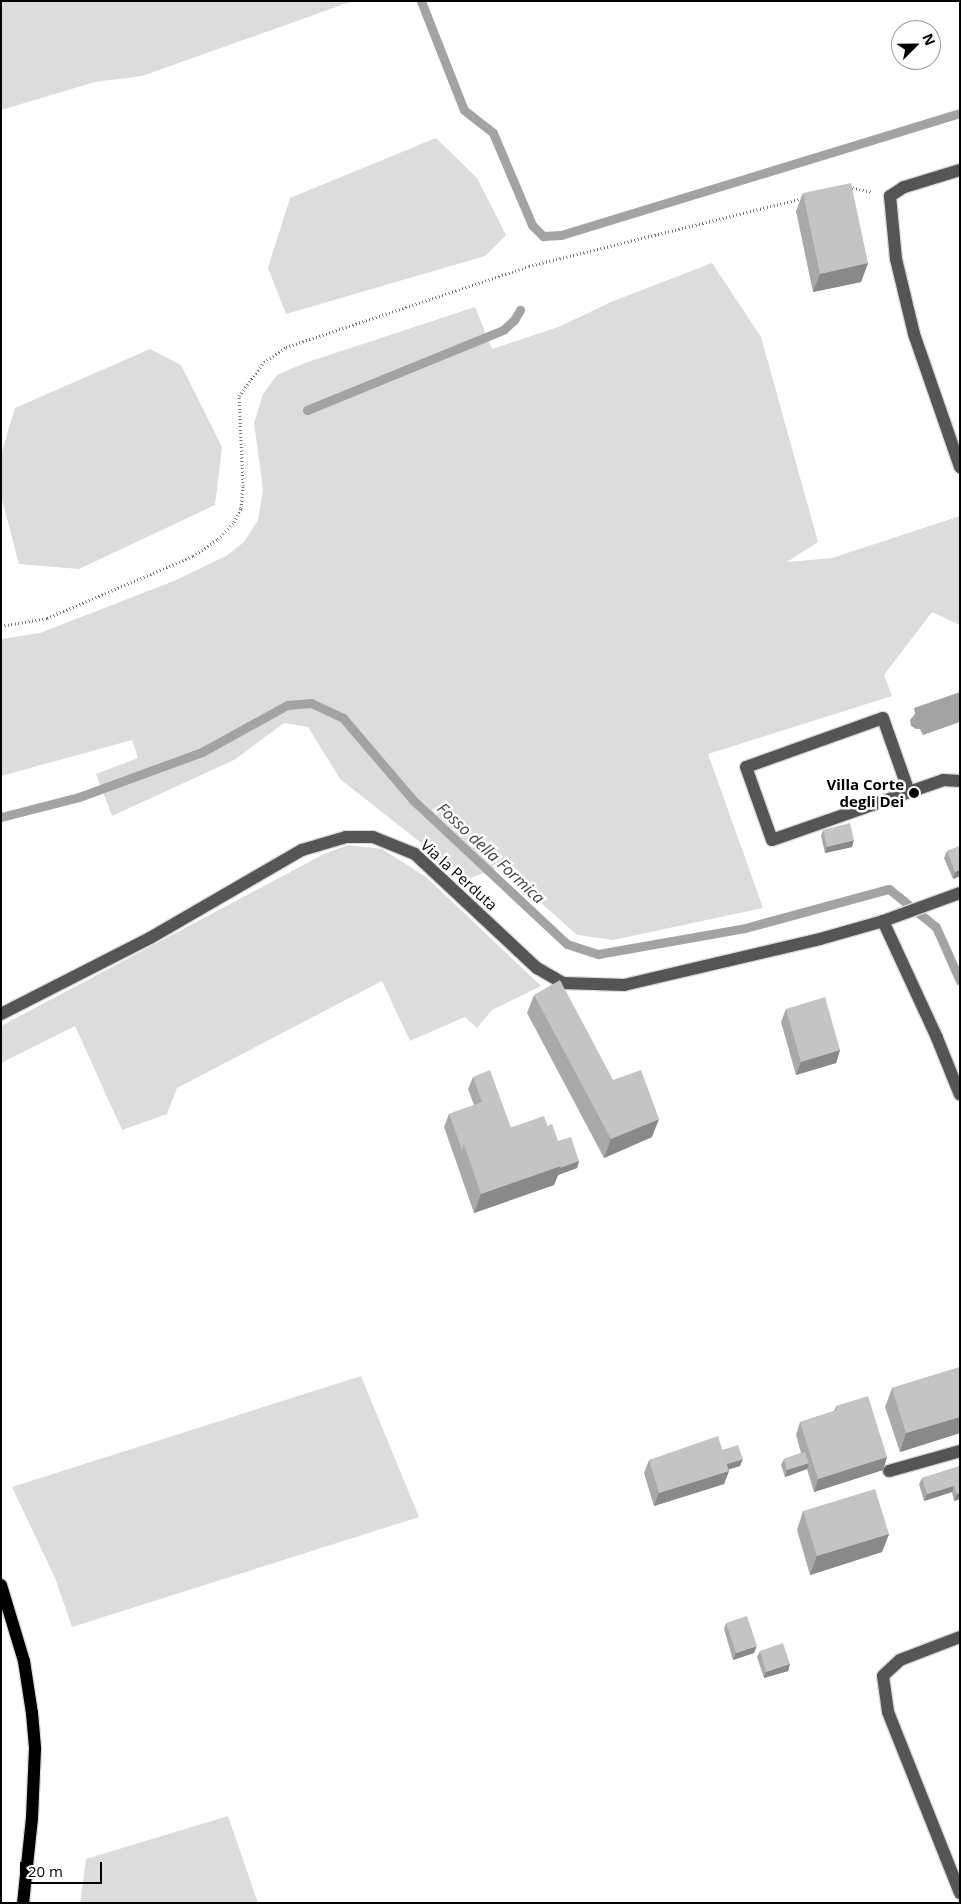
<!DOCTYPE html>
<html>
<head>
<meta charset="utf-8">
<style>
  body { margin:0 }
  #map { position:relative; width:961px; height:1904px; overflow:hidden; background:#fff; font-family:"Open Sans",sans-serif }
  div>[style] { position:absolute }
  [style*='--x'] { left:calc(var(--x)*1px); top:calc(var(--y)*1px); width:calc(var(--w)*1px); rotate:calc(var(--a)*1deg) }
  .green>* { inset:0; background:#dcdcdc }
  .water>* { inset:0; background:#a3a3a3 }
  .stream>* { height:9px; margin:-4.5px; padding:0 4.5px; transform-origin:4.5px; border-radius:4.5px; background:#a3a3a3 }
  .path>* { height:3px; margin-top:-1.5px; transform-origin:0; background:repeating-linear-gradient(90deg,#777 0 1px,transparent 0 3.5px) }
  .roads { filter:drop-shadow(1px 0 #dbdbdb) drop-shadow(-1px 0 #dbdbdb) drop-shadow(0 1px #dbdbdb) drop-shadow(0 -1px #dbdbdb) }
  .minor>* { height:12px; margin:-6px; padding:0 6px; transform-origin:6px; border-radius:6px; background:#555 }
  .major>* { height:12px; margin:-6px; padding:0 6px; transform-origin:6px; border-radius:6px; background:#000 }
  .wall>* { inset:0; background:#a9a9a9 }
  .shaded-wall>* { inset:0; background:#898989 }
  .building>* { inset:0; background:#c4c4c4 }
  .dots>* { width:14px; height:14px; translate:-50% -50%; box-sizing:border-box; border:2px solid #fff; border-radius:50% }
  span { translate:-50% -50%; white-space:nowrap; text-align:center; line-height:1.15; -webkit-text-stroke:5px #fff; paint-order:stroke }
  .poi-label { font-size:15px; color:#000; font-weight:700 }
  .right { translate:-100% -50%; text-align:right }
  .street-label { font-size:15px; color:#000 }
  .water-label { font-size:16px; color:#444; font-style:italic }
  .frame { position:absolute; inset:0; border:2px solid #000; pointer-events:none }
  .north { position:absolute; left:891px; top:20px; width:50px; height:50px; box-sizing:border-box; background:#fff; border:1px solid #999; border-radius:50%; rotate:67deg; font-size:14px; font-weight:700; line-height:20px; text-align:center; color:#000 }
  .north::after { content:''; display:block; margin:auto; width:18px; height:22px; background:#000; clip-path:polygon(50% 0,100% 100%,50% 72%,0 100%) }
  .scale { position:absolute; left:20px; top:1862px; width:82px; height:22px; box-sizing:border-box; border:2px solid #000; border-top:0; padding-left:6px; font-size:15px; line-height:18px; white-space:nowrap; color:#000; -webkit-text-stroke:4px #fff; paint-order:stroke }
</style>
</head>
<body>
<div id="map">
  <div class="green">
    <i style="clip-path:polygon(1px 1px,353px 1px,142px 76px,95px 82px,1px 110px)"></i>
    <i style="clip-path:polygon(436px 138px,477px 178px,506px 235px,485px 256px,286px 314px,268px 268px,290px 198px)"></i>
    <i style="clip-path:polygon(712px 263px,761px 337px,818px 542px,787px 562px,832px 558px,960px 516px,960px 625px,932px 612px,884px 675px,892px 696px,708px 754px,763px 908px,613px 940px,577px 935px,501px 867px,467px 879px,340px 779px,308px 727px,284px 723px,234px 760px,112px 816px,96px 774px,138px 758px,132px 740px,1px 776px,1px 639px,40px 633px,174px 581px,226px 556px,244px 542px,258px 520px,263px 489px,254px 423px,263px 394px,277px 375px,305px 363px,475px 307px,492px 349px,561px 326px,611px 302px)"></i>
    <i style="clip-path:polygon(150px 349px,181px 365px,222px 447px,215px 505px,79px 569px,19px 564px,1px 496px,1px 455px,15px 408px)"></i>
    <i style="clip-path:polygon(348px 845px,382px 849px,426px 877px,541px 986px,492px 1010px,477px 1028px,465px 1017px,410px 1041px,382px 981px,177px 1088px,167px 1114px,122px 1130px,75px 1026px,1px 1063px,1px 1026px,324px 854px)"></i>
    <i style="clip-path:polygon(361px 1376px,419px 1517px,72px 1627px,55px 1578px,12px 1487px)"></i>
    <i style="clip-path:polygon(228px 1816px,258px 1903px,80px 1903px,86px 1859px)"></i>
  </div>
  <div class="water">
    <i style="clip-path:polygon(960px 692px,960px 722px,923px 735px,920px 729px,916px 729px,911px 726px,910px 720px,915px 714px,914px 708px)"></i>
  </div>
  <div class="stream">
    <i style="--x:421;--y:1;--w:117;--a:68.5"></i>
    <i style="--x:464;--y:110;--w:37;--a:38"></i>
    <i style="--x:493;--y:133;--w:100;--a:67"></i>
    <i style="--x:532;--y:225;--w:16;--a:45"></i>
    <i style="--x:543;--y:236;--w:18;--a:-3"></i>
    <i style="--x:561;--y:235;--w:417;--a:-17"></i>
    <i style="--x:307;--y:410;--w:212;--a:-22.2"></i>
    <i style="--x:503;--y:330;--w:15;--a:-42"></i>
    <i style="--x:514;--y:320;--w:12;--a:-59"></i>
    <i style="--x:1;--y:817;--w:81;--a:-14.4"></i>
    <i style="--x:79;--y:797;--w:131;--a:-20.1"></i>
    <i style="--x:202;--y:752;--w:97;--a:-28.9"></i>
    <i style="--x:287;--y:705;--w:24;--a:-5"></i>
    <i style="--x:311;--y:703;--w:35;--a:25"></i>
    <i style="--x:343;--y:718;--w:109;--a:49.5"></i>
    <i style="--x:414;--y:801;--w:209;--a:43.1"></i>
    <i style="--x:567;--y:944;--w:33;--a:18"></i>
    <i style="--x:598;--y:954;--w:149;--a:-10"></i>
    <i style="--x:745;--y:928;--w:149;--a:-15.2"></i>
    <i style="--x:889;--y:889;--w:60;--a:39"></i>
    <i style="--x:936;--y:927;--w:59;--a:66"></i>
  </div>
  <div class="path">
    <i style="--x:849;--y:187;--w:24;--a:12"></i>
    <i style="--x:1;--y:626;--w:47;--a:-9.9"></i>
    <i style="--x:47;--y:618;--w:159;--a:-23"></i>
    <i style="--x:193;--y:556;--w:30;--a:-34"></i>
    <i style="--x:218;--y:539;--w:23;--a:-47"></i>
    <i style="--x:234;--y:522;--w:16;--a:-63"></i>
    <i style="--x:241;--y:508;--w:22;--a:-85"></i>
    <i style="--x:243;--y:486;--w:90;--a:-92.5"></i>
    <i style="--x:239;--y:396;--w:42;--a:-53.7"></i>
    <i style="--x:264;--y:362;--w:27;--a:-34"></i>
    <i style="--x:286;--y:347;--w:256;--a:-18.4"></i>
    <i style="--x:529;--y:266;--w:283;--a:-13.9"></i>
  </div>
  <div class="roads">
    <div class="minor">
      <i style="--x:960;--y:170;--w:59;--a:163.1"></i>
      <i style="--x:904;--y:187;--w:17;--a:147"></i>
      <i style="--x:890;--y:196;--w:63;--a:84.6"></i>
      <i style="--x:896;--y:259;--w:77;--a:76.5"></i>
      <i style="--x:914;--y:334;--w:141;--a:70.9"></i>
      <i style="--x:909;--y:792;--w:78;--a:-109.4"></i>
      <i style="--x:883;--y:718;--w:145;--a:160.3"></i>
      <i style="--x:746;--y:767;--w:77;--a:70.4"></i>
      <i style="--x:772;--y:840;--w:145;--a:-19.3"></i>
      <i style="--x:909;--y:792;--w:36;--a:-19"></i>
      <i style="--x:943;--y:780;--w:17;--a:3"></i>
      <i style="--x:883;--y:921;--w:129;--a:65.2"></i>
      <i style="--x:937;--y:1038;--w:61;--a:68"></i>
      <i style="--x:1;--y:1014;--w:167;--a:-27"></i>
      <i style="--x:150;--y:938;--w:176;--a:-30.1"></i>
      <i style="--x:302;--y:850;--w:46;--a:-16.5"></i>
      <i style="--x:346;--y:837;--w:27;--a:0"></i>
      <i style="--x:373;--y:837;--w:45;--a:22"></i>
      <i style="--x:415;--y:854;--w:167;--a:43.1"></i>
      <i style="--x:537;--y:968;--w:30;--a:30"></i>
      <i style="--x:563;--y:983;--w:61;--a:1.9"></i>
      <i style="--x:624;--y:985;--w:201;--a:-13.2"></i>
      <i style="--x:820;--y:939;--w:66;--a:-15.9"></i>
      <i style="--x:883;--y:921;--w:82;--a:-20"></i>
      <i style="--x:889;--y:1471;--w:74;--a:-15.7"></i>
      <i style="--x:960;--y:1637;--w:64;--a:159"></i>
      <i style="--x:900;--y:1660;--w:23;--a:137"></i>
      <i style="--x:883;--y:1676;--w:36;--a:82"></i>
      <i style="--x:888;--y:1712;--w:195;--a:68.3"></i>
    </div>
    <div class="major">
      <i style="--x:1;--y:1585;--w:79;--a:73.2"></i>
      <i style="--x:24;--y:1661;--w:53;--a:81.3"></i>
      <i style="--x:32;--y:1713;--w:36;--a:85"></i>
      <i style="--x:35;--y:1749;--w:69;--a:92.5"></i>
      <i style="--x:32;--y:1818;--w:85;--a:96"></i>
    </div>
  </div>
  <div class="wall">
    <i style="clip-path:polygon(803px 193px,868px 263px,861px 282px,813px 292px,796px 211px)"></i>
    <i style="clip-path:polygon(823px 830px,852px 847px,825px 853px,821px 836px)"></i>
    <i style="clip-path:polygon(960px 846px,960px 876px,953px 879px,944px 858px,947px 851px)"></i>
    <i style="clip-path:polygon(534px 995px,613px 1080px,652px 1137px,604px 1158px,527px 1013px)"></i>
    <i style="clip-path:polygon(786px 1009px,840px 1050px,836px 1063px,796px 1075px,781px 1022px)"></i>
    <i style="clip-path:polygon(473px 1077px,511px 1128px,547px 1126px,558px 1141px,579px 1161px,577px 1168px,558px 1175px,554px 1185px,474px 1213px,444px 1127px,449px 1114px,474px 1105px,468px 1089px)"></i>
    <i style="clip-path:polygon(960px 1367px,960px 1433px,900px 1452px,885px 1407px,892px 1388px)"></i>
    <i style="clip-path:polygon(836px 1406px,887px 1457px,883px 1470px,814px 1492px,807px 1469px,785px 1477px,781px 1465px,784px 1459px,801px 1453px,796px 1435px,800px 1422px,834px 1411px)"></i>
    <i style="clip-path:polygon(722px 1450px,740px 1466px,729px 1469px,729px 1471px,724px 1484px,654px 1506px,644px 1473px,649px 1460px)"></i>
    <i style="clip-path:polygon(960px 1466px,960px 1499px,954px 1501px,952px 1492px,924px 1501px,919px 1484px,922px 1478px)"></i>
    <i style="clip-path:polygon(803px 1511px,889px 1534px,882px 1552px,810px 1575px,797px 1530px)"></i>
    <i style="clip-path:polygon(726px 1623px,754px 1653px,733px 1660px,724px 1629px)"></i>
    <i style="clip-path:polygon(760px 1651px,790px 1664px,788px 1671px,764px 1678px,757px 1657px)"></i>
  </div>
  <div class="shaded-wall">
    <i style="clip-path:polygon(868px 263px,861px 282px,813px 292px,820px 274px)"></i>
    <i style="clip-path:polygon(854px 840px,852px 847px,825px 853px,827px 847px)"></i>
    <i style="clip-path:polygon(960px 870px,960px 876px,953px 879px,955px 872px)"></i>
    <i style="clip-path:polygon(840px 1050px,836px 1063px,796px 1075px,801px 1062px)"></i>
    <i style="clip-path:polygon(659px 1119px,652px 1137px,604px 1158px,611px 1139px)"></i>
    <i style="clip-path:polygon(579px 1161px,577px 1168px,558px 1175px,554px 1185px,474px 1213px,481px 1194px,561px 1166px)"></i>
    <i style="clip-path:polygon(960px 1417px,960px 1433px,900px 1452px,906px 1433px)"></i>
    <i style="clip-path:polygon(887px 1457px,883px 1470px,814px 1492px,818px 1479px)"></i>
    <i style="clip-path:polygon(743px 1459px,740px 1466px,720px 1472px,723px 1465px)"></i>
    <i style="clip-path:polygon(809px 1463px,807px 1469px,785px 1477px,787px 1470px)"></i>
    <i style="clip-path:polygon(729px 1471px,724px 1484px,654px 1506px,659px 1493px)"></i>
    <i style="clip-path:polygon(954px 1486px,952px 1492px,924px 1501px,927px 1494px)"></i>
    <i style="clip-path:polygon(960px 1493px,960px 1499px,954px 1501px,957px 1494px)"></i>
    <i style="clip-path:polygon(889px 1534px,882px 1552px,810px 1575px,817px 1556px)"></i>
    <i style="clip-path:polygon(757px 1646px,754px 1653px,733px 1660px,736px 1653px)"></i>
    <i style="clip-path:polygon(790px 1664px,788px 1671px,764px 1678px,766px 1672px)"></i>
  </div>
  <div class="building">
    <i style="clip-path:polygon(851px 183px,868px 263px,820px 274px,803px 193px)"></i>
    <i style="clip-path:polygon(850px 823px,854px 840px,827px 847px,823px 830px)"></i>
    <i style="clip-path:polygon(960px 846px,960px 870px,955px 872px,947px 851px)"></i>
    <i style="clip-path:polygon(560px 980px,613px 1080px,641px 1070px,659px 1119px,611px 1139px,534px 995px)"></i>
    <i style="clip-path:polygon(825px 997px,840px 1050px,801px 1062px,786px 1009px)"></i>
    <i style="clip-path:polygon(490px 1070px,511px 1128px,464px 1144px,462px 1150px,449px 1114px,482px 1102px,473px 1077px)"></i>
    <i style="clip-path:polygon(544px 1116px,561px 1166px,481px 1194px,464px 1144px)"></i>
    <i style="clip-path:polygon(552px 1124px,558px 1141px,571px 1137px,579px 1161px,560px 1168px,561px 1166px,547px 1126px)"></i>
    <i style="clip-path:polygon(960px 1367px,960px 1417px,906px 1433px,892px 1388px)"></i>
    <i style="clip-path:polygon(868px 1396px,887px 1457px,818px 1479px,800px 1422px,837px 1410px,836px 1406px)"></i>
    <i style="clip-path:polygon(718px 1436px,729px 1471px,659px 1493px,649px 1460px)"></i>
    <i style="clip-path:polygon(738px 1445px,743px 1459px,727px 1464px,722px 1450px)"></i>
    <i style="clip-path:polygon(805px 1452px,809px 1463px,787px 1470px,784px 1459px)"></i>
    <i style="clip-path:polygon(960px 1466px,960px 1493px,957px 1494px,954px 1486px,927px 1494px,922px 1478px)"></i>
    <i style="clip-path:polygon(875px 1489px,889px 1534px,817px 1556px,803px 1511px)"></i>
    <i style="clip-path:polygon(747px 1616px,757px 1646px,736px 1653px,726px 1623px)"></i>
    <i style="clip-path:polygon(783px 1643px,790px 1664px,766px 1672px,760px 1651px)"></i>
  </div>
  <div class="dots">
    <i style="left:914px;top:793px;background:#000"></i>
  </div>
  <div class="poi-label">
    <span class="right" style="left:904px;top:793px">Villa Corte<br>degli Dei</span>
  </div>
  <div class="street-label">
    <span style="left:459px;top:875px;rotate:42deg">Via la Perduta</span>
  </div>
  <div class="water-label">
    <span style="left:491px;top:853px;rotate:43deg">Fosso della Formica</span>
  </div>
  <div class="frame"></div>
  <div class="north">N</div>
  <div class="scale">20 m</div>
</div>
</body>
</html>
